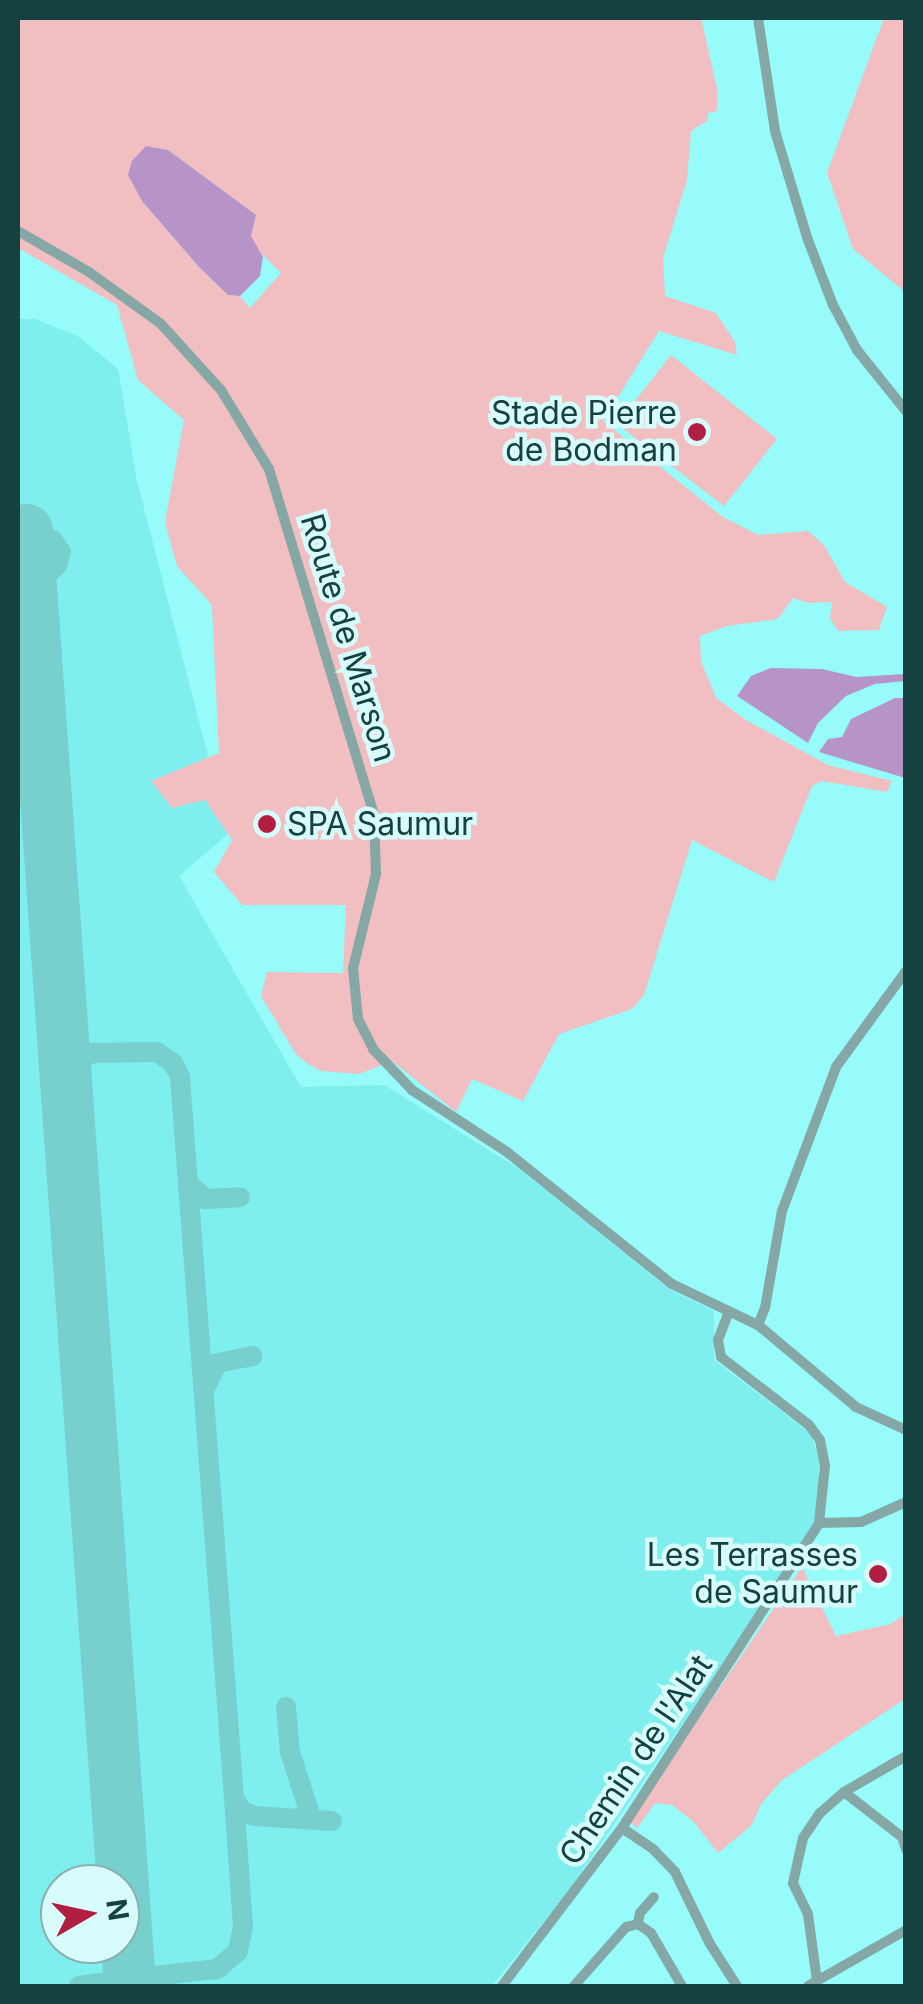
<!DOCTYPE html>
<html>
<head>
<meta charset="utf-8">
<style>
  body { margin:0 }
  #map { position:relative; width:923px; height:2004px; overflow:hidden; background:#96fbf9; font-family:Inter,sans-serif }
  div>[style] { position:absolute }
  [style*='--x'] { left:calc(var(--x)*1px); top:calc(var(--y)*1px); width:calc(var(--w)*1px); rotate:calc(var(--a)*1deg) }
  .built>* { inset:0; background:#7eefee }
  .green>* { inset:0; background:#f1bec1 }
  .water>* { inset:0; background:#b794c8 }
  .taxiway>* { height:20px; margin:-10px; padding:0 10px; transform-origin:10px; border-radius:10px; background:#78d0ce }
  .runway>* { height:52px; margin:-26px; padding:0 26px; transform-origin:26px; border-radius:26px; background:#78d0ce }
  .minor>* { height:10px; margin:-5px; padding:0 5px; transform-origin:5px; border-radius:5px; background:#85a7a6 }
  .dots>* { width:28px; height:28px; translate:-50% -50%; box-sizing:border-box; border:5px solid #d7fcfb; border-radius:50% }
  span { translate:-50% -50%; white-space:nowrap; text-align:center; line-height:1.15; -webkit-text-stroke:9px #d7fcfb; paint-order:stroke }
  .poi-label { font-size:32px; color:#154140 }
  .right { translate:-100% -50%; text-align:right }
  .left { translate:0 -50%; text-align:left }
  .street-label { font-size:32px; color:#154140 }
  .frame { position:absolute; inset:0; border:20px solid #154140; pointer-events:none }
  .north { position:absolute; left:40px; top:1864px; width:100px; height:100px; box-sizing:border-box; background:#d7fcfb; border:2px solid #89b1b0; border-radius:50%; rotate:81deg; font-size:28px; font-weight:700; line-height:40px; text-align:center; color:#154140 }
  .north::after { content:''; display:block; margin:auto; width:35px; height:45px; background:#b11e41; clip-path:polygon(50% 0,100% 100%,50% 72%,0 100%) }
</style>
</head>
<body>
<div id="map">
  <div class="built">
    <i style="clip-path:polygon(evenodd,18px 319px,35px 319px,79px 337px,118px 369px,137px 481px,228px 834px,179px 876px,301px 1087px,384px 1085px,521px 1170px,669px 1289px,714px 1311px,714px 1360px,811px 1434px,819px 1459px,818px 1504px,810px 1536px,572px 1886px,492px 1986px,18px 1986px,18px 319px,60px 1884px,120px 1884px,120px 1944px,60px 1944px,60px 1884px)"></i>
  </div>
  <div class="green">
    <i style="clip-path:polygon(evenodd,18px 18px,701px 18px,718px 93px,717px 111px,708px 113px,707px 121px,691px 131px,687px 180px,663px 258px,665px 296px,716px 313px,735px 342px,737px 355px,659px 331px,603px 421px,723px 517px,758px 535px,808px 531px,824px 545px,845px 582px,887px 607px,879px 630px,838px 631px,830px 618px,832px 602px,808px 603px,793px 598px,778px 619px,727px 626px,700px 636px,701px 661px,716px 698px,746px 720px,828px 765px,892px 781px,887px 792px,822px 781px,812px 786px,774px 882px,692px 840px,644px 995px,632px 1009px,559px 1034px,523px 1101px,472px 1079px,456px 1112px,392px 1061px,359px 1074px,321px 1071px,308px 1064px,296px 1054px,261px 996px,267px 972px,343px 973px,346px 905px,242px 905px,214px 872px,232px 840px,205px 800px,172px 808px,151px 781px,219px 753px,212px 605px,177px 566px,165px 522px,184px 420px,138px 380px,117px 305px,18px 248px,18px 18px,146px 146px,168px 150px,256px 215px,251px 236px,255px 247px,281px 273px,250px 308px,240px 296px,228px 295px,199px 267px,142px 201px,146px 146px)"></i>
    <i style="clip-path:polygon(884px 18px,905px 18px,905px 292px,853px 249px,827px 173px)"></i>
    <i style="clip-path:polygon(671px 355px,777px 439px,724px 506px,617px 424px)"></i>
    <i style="clip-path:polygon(802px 1567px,836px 1636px,891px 1624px,905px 1614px,905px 1699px,782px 1780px,761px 1804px,752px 1825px,718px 1853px,694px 1822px,672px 1805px,655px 1803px,637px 1828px,629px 1821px)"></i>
  </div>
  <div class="water">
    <i style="clip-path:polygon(146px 146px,168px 150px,256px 215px,251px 236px,263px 257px,260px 276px,240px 296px,228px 295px,199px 267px,142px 201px,128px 175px,132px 161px)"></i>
    <i style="clip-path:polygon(771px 668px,822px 669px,856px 677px,905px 674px,905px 681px,875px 684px,846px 696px,818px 723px,808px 743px,737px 696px,751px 676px)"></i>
    <i style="clip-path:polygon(895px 698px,905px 698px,905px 778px,819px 752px,828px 739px,842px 737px,851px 719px)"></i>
  </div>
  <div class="taxiway">
    <i style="--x:28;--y:541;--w:25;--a:-2"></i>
    <i style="--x:53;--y:540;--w:14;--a:56"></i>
    <i style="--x:61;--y:552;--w:14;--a:107"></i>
    <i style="--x:57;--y:565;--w:31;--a:135"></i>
    <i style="--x:35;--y:587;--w:24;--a:95"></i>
    <i style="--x:63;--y:1028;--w:17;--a:62"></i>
    <i style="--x:71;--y:1043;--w:17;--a:36"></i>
    <i style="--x:85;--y:1053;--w:72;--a:-0.8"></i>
    <i style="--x:157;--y:1052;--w:19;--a:35"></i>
    <i style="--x:173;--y:1063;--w:16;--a:63"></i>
    <i style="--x:180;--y:1077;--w:723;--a:85.72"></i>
    <i style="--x:234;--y:1798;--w:129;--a:86"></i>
    <i style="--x:243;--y:1927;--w:25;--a:102"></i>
    <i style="--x:238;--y:1951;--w:28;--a:139"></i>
    <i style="--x:217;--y:1969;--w:64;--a:173.8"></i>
    <i style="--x:153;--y:1976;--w:13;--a:-153"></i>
    <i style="--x:141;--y:1970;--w:31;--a:-117"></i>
    <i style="--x:67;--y:1085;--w:23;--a:-70"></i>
    <i style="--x:75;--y:1063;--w:21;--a:-29"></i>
    <i style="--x:188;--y:1183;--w:23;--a:43"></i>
    <i style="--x:205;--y:1199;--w:35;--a:-3"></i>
    <i style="--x:206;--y:1386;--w:25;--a:-64"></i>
    <i style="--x:217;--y:1363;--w:36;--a:-11"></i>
    <i style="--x:286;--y:1707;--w:45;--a:84.9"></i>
    <i style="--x:290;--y:1752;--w:71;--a:72.1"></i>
    <i style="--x:234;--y:1798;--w:15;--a:58"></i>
    <i style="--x:242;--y:1811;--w:13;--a:23"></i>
    <i style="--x:254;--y:1816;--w:78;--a:3.7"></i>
    <i style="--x:79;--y:1986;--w:50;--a:-8"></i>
  </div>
  <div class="runway">
    <i style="--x:27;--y:530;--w:1460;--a:85.95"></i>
  </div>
  <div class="minor">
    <i style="--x:758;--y:18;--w:114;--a:81.4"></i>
    <i style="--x:775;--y:131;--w:114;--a:73.2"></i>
    <i style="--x:808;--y:240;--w:70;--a:69"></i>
    <i style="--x:833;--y:305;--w:51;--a:61.9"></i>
    <i style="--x:857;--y:350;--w:78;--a:51.2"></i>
    <i style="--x:18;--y:231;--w:82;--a:30"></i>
    <i style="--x:89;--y:272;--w:89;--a:35.8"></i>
    <i style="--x:161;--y:324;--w:89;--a:47.7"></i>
    <i style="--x:221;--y:390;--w:92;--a:58.7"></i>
    <i style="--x:269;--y:469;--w:361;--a:73.1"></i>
    <i style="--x:374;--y:814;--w:60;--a:88.1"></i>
    <i style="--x:376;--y:874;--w:97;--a:103.7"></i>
    <i style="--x:353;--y:968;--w:51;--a:84.4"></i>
    <i style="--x:358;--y:1019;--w:34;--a:63"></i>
    <i style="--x:373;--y:1049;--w:57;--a:46.4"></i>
    <i style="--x:412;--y:1090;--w:113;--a:33.1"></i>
    <i style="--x:507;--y:1152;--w:211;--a:38.7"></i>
    <i style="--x:672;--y:1284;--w:95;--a:25.5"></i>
    <i style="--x:758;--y:1325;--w:128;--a:39.9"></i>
    <i style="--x:856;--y:1407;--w:55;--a:24.7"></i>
    <i style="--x:758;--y:1325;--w:18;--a:-68"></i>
    <i style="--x:765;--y:1308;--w:98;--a:-80.1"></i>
    <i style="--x:782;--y:1211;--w:154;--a:-69.4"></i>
    <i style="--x:836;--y:1067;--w:119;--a:-53.9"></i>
    <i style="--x:819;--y:1523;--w:42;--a:-1.4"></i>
    <i style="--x:861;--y:1522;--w:49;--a:-24"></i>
    <i style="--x:844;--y:1792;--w:73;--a:37.8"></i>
    <i style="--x:902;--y:1837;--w:13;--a:72"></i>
    <i style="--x:622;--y:1828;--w:37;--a:34"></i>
    <i style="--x:653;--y:1849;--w:32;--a:46"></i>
    <i style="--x:675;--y:1872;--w:80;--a:64.1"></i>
    <i style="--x:710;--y:1944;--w:50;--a:57.3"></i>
    <i style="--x:638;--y:1924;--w:16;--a:35"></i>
    <i style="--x:651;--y:1933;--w:61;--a:59.7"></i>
    <i style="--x:638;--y:1924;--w:11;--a:-80"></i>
    <i style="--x:640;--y:1913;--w:21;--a:-49"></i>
    <i style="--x:817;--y:1981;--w:68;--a:-97.7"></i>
    <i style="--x:808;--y:1914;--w:34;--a:-116"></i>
    <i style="--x:793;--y:1883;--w:46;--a:-77.5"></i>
    <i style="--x:803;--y:1838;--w:30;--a:-56"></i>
    <i style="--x:820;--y:1813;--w:32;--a:-41"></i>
    <i style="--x:844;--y:1792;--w:72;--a:-30.1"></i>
    <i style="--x:502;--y:1986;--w:198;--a:-52.8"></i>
    <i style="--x:622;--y:1828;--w:363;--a:-57.1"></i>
    <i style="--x:819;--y:1523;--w:57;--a:-84"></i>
    <i style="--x:825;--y:1466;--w:26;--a:-101"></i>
    <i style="--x:820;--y:1440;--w:19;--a:-126"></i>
    <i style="--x:809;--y:1425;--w:111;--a:-142.3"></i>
    <i style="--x:721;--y:1357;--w:17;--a:-100"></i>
    <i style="--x:718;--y:1340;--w:31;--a:-69"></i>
    <i style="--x:574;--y:1986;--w:79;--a:-48.6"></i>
    <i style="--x:626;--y:1927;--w:12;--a:-14"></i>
    <i style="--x:808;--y:1986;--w:113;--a:-29.7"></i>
  </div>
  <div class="dots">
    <i style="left:697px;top:432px;background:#b11e41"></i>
    <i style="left:267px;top:824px;background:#b11e41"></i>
    <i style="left:878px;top:1574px;background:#b11e41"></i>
  </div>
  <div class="poi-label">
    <span class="right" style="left:677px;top:432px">Stade Pierre<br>de Bodman</span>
    <span class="left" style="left:287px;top:824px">SPA Saumur</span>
    <span class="right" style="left:858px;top:1574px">Les Terrasses<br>de Saumur</span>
  </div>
  <div class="street-label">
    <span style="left:348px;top:638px;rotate:73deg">Route de Marson</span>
    <span style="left:636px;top:1760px;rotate:-56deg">Chemin de l'Alat</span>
  </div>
  <div class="frame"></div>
  <div class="north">N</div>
</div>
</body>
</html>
